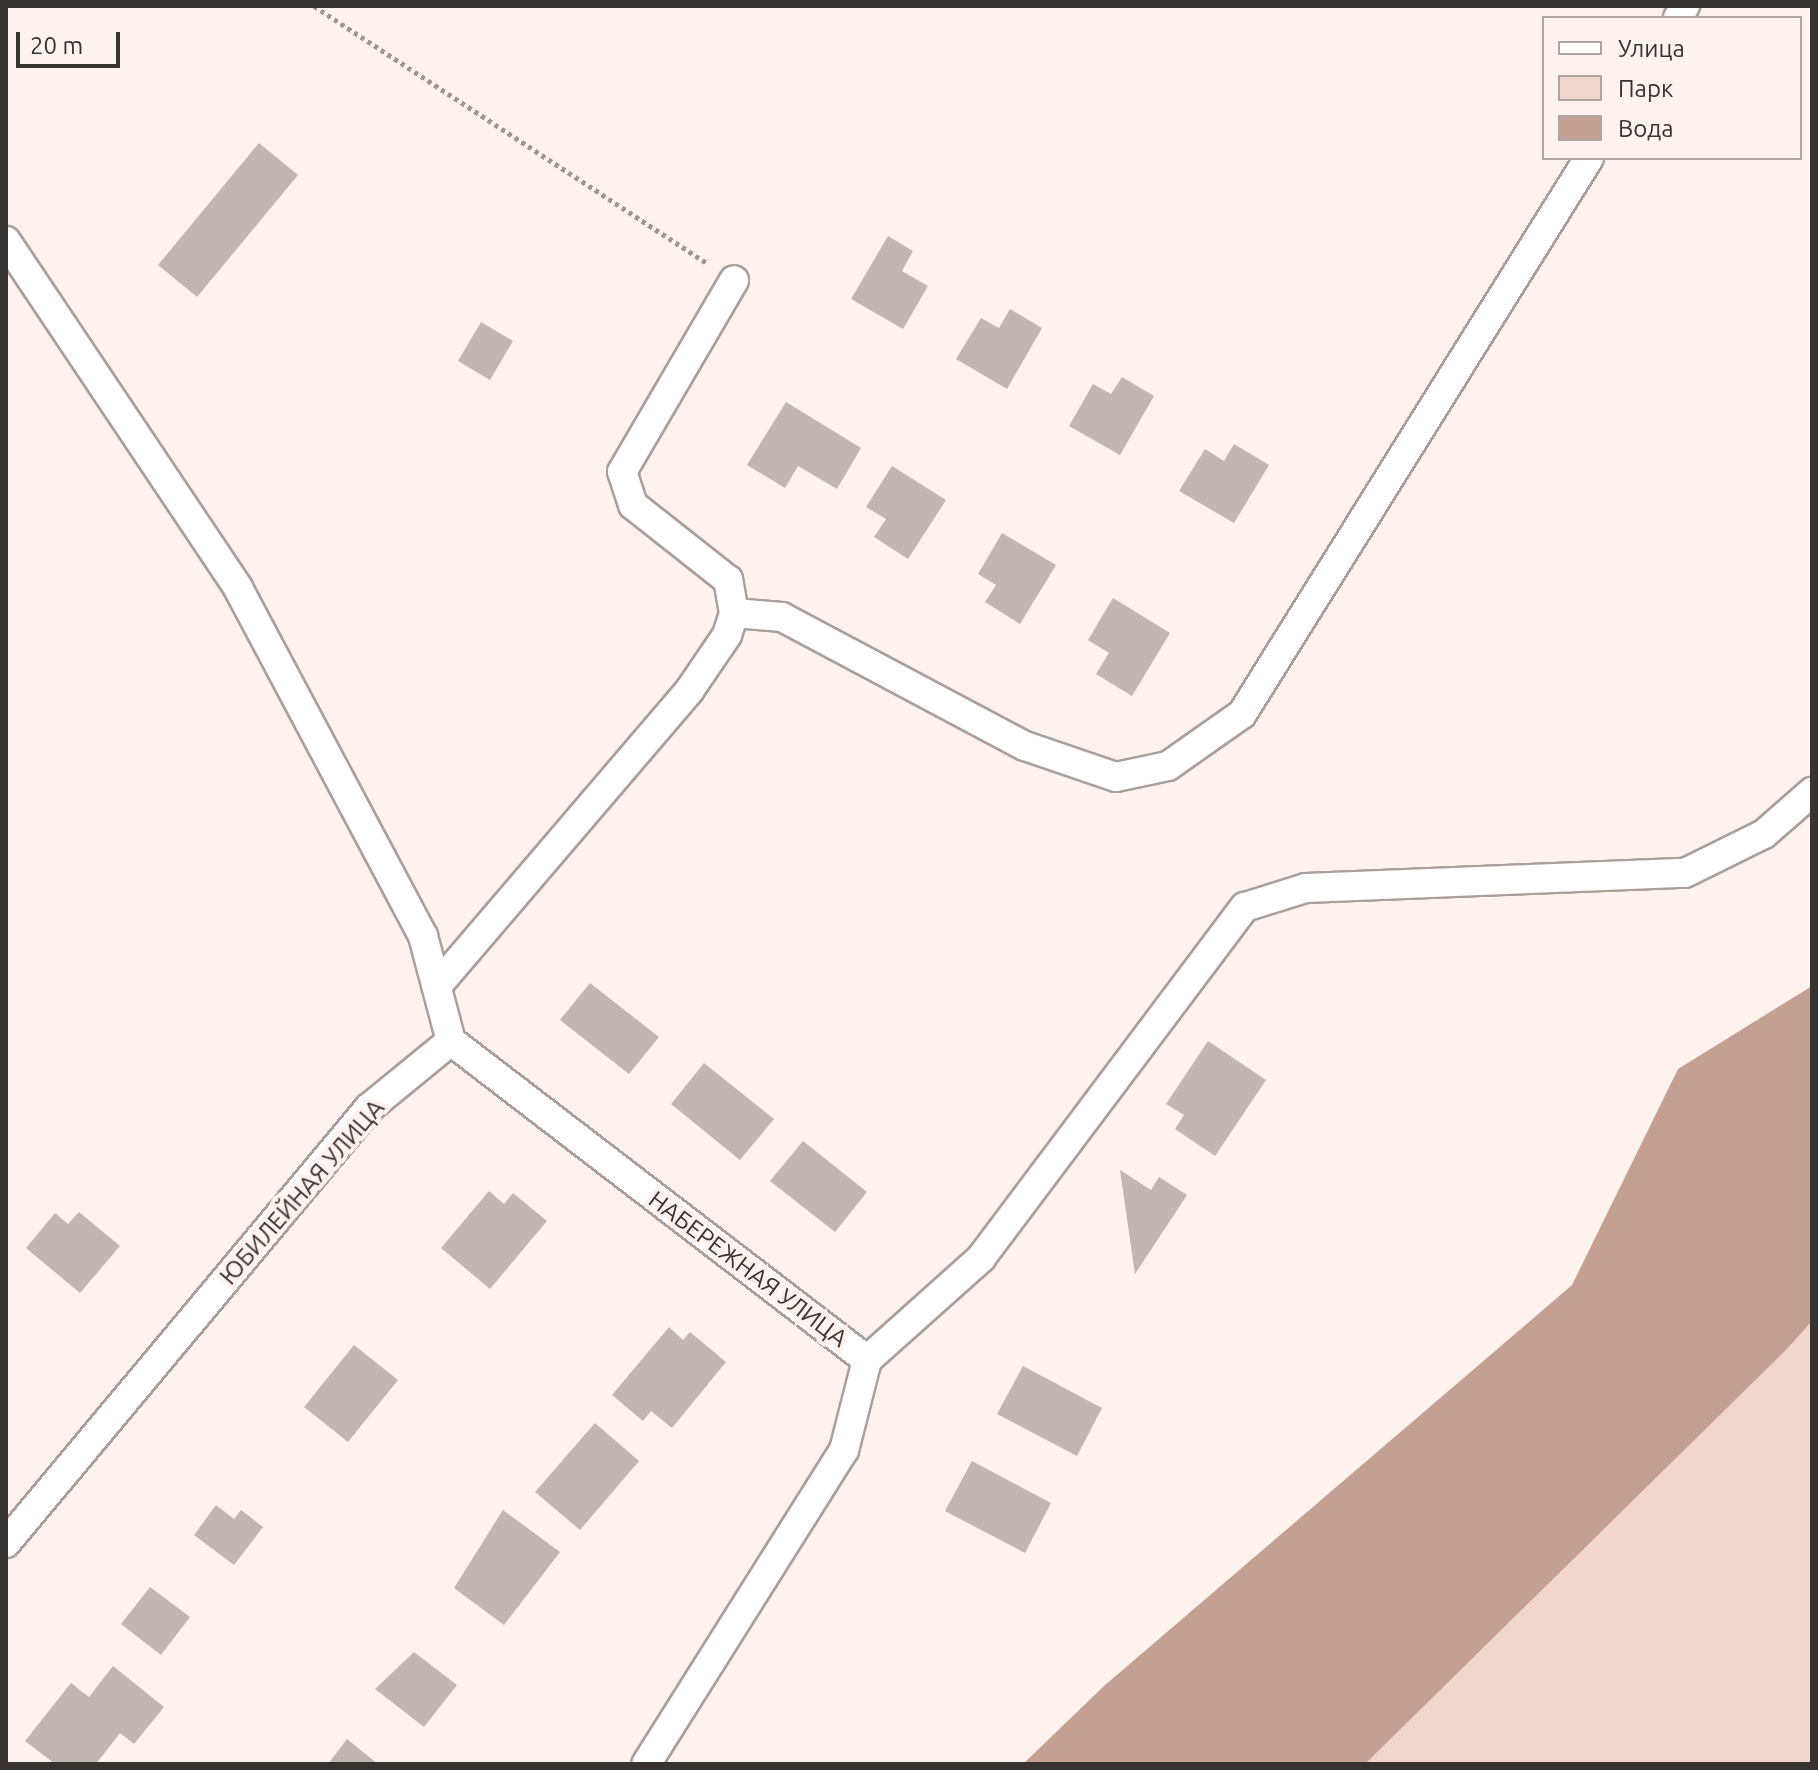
<!DOCTYPE html>
<html>
<head>
<meta charset="utf-8">
<style>
  body { margin:0 }
  #map { position:relative; width:1818px; height:1770px; overflow:hidden; background:#fef2ee; font-family:Ubuntu,sans-serif }
  div>[style] { position:absolute }
  [style*='--x'] { left:calc(var(--x)*1px); top:calc(var(--y)*1px); width:calc(var(--w)*1px); rotate:calc(var(--a)*1deg) }
  .green>* { inset:0; background:#f0d6cd }
  .water>* { inset:0; background:#c4a093 }
  .building>* { inset:0; background:#c1b6b2 }
  .path>* { height:5px; margin-top:-2.5px; transform-origin:0; background:repeating-linear-gradient(90deg,#9e9692 0 4px,transparent 0 8px) }
  .roads { filter:drop-shadow(2px 0 #aa9f9b) drop-shadow(-2px 0 #aa9f9b) drop-shadow(0 2px #aa9f9b) drop-shadow(0 -2px #aa9f9b) }
  .minor>* { height:28px; margin:-14px; padding:0 14px; transform-origin:14px; border-radius:14px; background:#fff }
  span { translate:-50% -50%; white-space:nowrap; text-align:center; line-height:1.15; -webkit-text-stroke:8px #fef2ee; paint-order:stroke }
  .street-label { font-size:24px; color:#373331 }
  .frame { position:absolute; inset:0; border:8px solid #373331; pointer-events:none }
  .legend { position:absolute; left:1542px; top:16px; width:260px; height:144px; box-sizing:border-box; background:#fef2ee; border:2px solid #aea6a2; margin:0; padding:10px 14px; list-style:none; font-size:24px; color:#373331 }
  .legend li { display:flex; align-items:center; gap:16px; height:40px }
  .legend b { width:40px; border:2px solid #aea6a2 }
  .scale { position:absolute; left:16px; top:32px; width:104px; height:36px; box-sizing:border-box; border:4px solid #373331; border-top:0; padding-left:10px; font-size:24px; line-height:28px; white-space:nowrap; color:#373331; -webkit-text-stroke:6px #fef2ee; paint-order:stroke }
</style>
</head>
<body>
<div id="map">
  <div class="green">
    <i style="clip-path:polygon(1812px 1321px,1812px 1764px,1365px 1764px,1787px 1349px)"></i>
  </div>
  <div class="water">
    <i style="clip-path:polygon(1812px 986px,1812px 1321px,1787px 1349px,1365px 1764px,1023px 1764px,1104px 1686px,1572px 1285px,1678px 1069px)"></i>
  </div>
  <div class="building">
    <i style="clip-path:polygon(259px 143px,298px 175px,197px 297px,158px 265px)"></i>
    <i style="clip-path:polygon(888px 236px,913px 251px,902px 271px,928px 286px,903px 329px,851px 299px)"></i>
    <i style="clip-path:polygon(1010px 309px,1042px 328px,1007px 389px,956px 359px,981px 318px,999px 328px)"></i>
    <i style="clip-path:polygon(481px 322px,513px 341px,490px 380px,458px 361px)"></i>
    <i style="clip-path:polygon(1122px 377px,1154px 396px,1120px 455px,1069px 426px,1093px 384px,1111px 394px)"></i>
    <i style="clip-path:polygon(786px 402px,861px 448px,837px 489px,798px 466px,785px 488px,747px 465px)"></i>
    <i style="clip-path:polygon(1234px 444px,1269px 465px,1234px 523px,1179px 491px,1205px 449px,1224px 461px)"></i>
    <i style="clip-path:polygon(892px 466px,946px 500px,908px 559px,874px 537px,886px 519px,866px 507px)"></i>
    <i style="clip-path:polygon(1002px 533px,1056px 565px,1020px 624px,985px 602px,996px 585px,978px 574px)"></i>
    <i style="clip-path:polygon(1113px 598px,1170px 633px,1132px 696px,1096px 674px,1109px 653px,1088px 640px)"></i>
    <i style="clip-path:polygon(590px 983px,659px 1037px,629px 1074px,560px 1020px)"></i>
    <i style="clip-path:polygon(1208px 1041px,1266px 1080px,1215px 1156px,1175px 1129px,1184px 1115px,1166px 1104px)"></i>
    <i style="clip-path:polygon(704px 1063px,774px 1119px,740px 1160px,671px 1104px)"></i>
    <i style="clip-path:polygon(803px 1141px,867px 1192px,835px 1232px,770px 1181px)"></i>
    <i style="clip-path:polygon(1120px 1170px,1151px 1190px,1159px 1177px,1187px 1195px,1135px 1274px)"></i>
    <i style="clip-path:polygon(489px 1191px,504px 1204px,513px 1193px,547px 1221px,490px 1289px,441px 1248px)"></i>
    <i style="clip-path:polygon(79px 1212px,120px 1246px,80px 1293px,26px 1248px,55px 1213px,68px 1224px)"></i>
    <i style="clip-path:polygon(669px 1327px,683px 1340px,690px 1332px,726px 1362px,672px 1428px,651px 1411px,643px 1421px,612px 1395px)"></i>
    <i style="clip-path:polygon(354px 1345px,398px 1380px,348px 1442px,304px 1407px)"></i>
    <i style="clip-path:polygon(1023px 1366px,1102px 1408px,1077px 1456px,997px 1414px)"></i>
    <i style="clip-path:polygon(595px 1423px,639px 1461px,580px 1530px,535px 1492px)"></i>
    <i style="clip-path:polygon(972px 1461px,1051px 1503px,1025px 1553px,945px 1511px)"></i>
    <i style="clip-path:polygon(216px 1505px,234px 1519px,241px 1510px,263px 1527px,234px 1565px,194px 1535px)"></i>
    <i style="clip-path:polygon(503px 1510px,560px 1552px,504px 1625px,454px 1588px)"></i>
    <i style="clip-path:polygon(150px 1587px,190px 1617px,161px 1655px,121px 1624px)"></i>
    <i style="clip-path:polygon(414px 1652px,457px 1685px,424px 1727px,375px 1689px)"></i>
    <i style="clip-path:polygon(113px 1666px,164px 1707px,134px 1744px,120px 1733px,96px 1764px,55px 1764px,25px 1741px,71px 1683px,89px 1697px)"></i>
    <i style="clip-path:polygon(347px 1739px,378px 1764px,328px 1764px)"></i>
  </div>
  <div class="path">
    <i style="--x:314;--y:6;--w:471;--a:33.2"></i>
  </div>
  <div class="roads">
    <div class="minor">
      <i style="--x:1678;--y:18;--w:14;--a:-60"></i>
      <i style="--x:6;--y:241;--w:417;--a:56.2"></i>
      <i style="--x:238;--y:588;--w:394;--a:62"></i>
      <i style="--x:423;--y:936;--w:109;--a:75.1"></i>
      <i style="--x:734;--y:613;--w:48;--a:4.8"></i>
      <i style="--x:782;--y:617;--w:275;--a:28"></i>
      <i style="--x:1025;--y:746;--w:96;--a:18.8"></i>
      <i style="--x:1116;--y:777;--w:53;--a:-11.9"></i>
      <i style="--x:1168;--y:766;--w:90;--a:-35.1"></i>
      <i style="--x:1242;--y:714;--w:655;--a:-58.03"></i>
      <i style="--x:437;--y:986;--w:388;--a:-49.5"></i>
      <i style="--x:689;--y:691;--w:68;--a:-55.8"></i>
      <i style="--x:727;--y:635;--w:23;--a:-72"></i>
      <i style="--x:734;--y:613;--w:34;--a:-100"></i>
      <i style="--x:728;--y:580;--w:121;--a:-141.7"></i>
      <i style="--x:633;--y:505;--w:35;--a:-108"></i>
      <i style="--x:622;--y:472;--w:222;--a:-59.7"></i>
      <i style="--x:451;--y:1041;--w:524;--a:37.48"></i>
      <i style="--x:867;--y:1360;--w:93;--a:104.3"></i>
      <i style="--x:844;--y:1450;--w:371;--a:122.2"></i>
      <i style="--x:867;--y:1360;--w:153;--a:-41.8"></i>
      <i style="--x:981;--y:1258;--w:439;--a:-53.1"></i>
      <i style="--x:1245;--y:907;--w:64;--a:-17.3"></i>
      <i style="--x:1306;--y:888;--w:379;--a:-2.3"></i>
      <i style="--x:1685;--y:873;--w:88;--a:-26.3"></i>
      <i style="--x:1764;--y:834;--w:64;--a:-41.2"></i>
      <i style="--x:6;--y:1543;--w:567;--a:-50.16"></i>
      <i style="--x:369;--y:1108;--w:106;--a:-39.3"></i>
    </div>
  </div>
  <div class="street-label">
    <span style="left:302px;top:1192px;rotate:-49deg">ЮБИЛЕЙНАЯ УЛИЦА</span>
    <span style="left:748px;top:1269px;rotate:37deg">НАБЕРЕЖНАЯ УЛИЦА</span>
  </div>
  <div class="frame"></div>
  <ul class="legend">
  <li><b style="height:10px;background:#fff"></b>Улица</li>
  <li><b style="height:22px;background:#f0d6cd"></b>Парк</li>
  <li><b style="height:22px;background:#c4a093"></b>Вода</li>
  </ul>
  <div class="scale">20 m</div>
</div>
</body>
</html>
